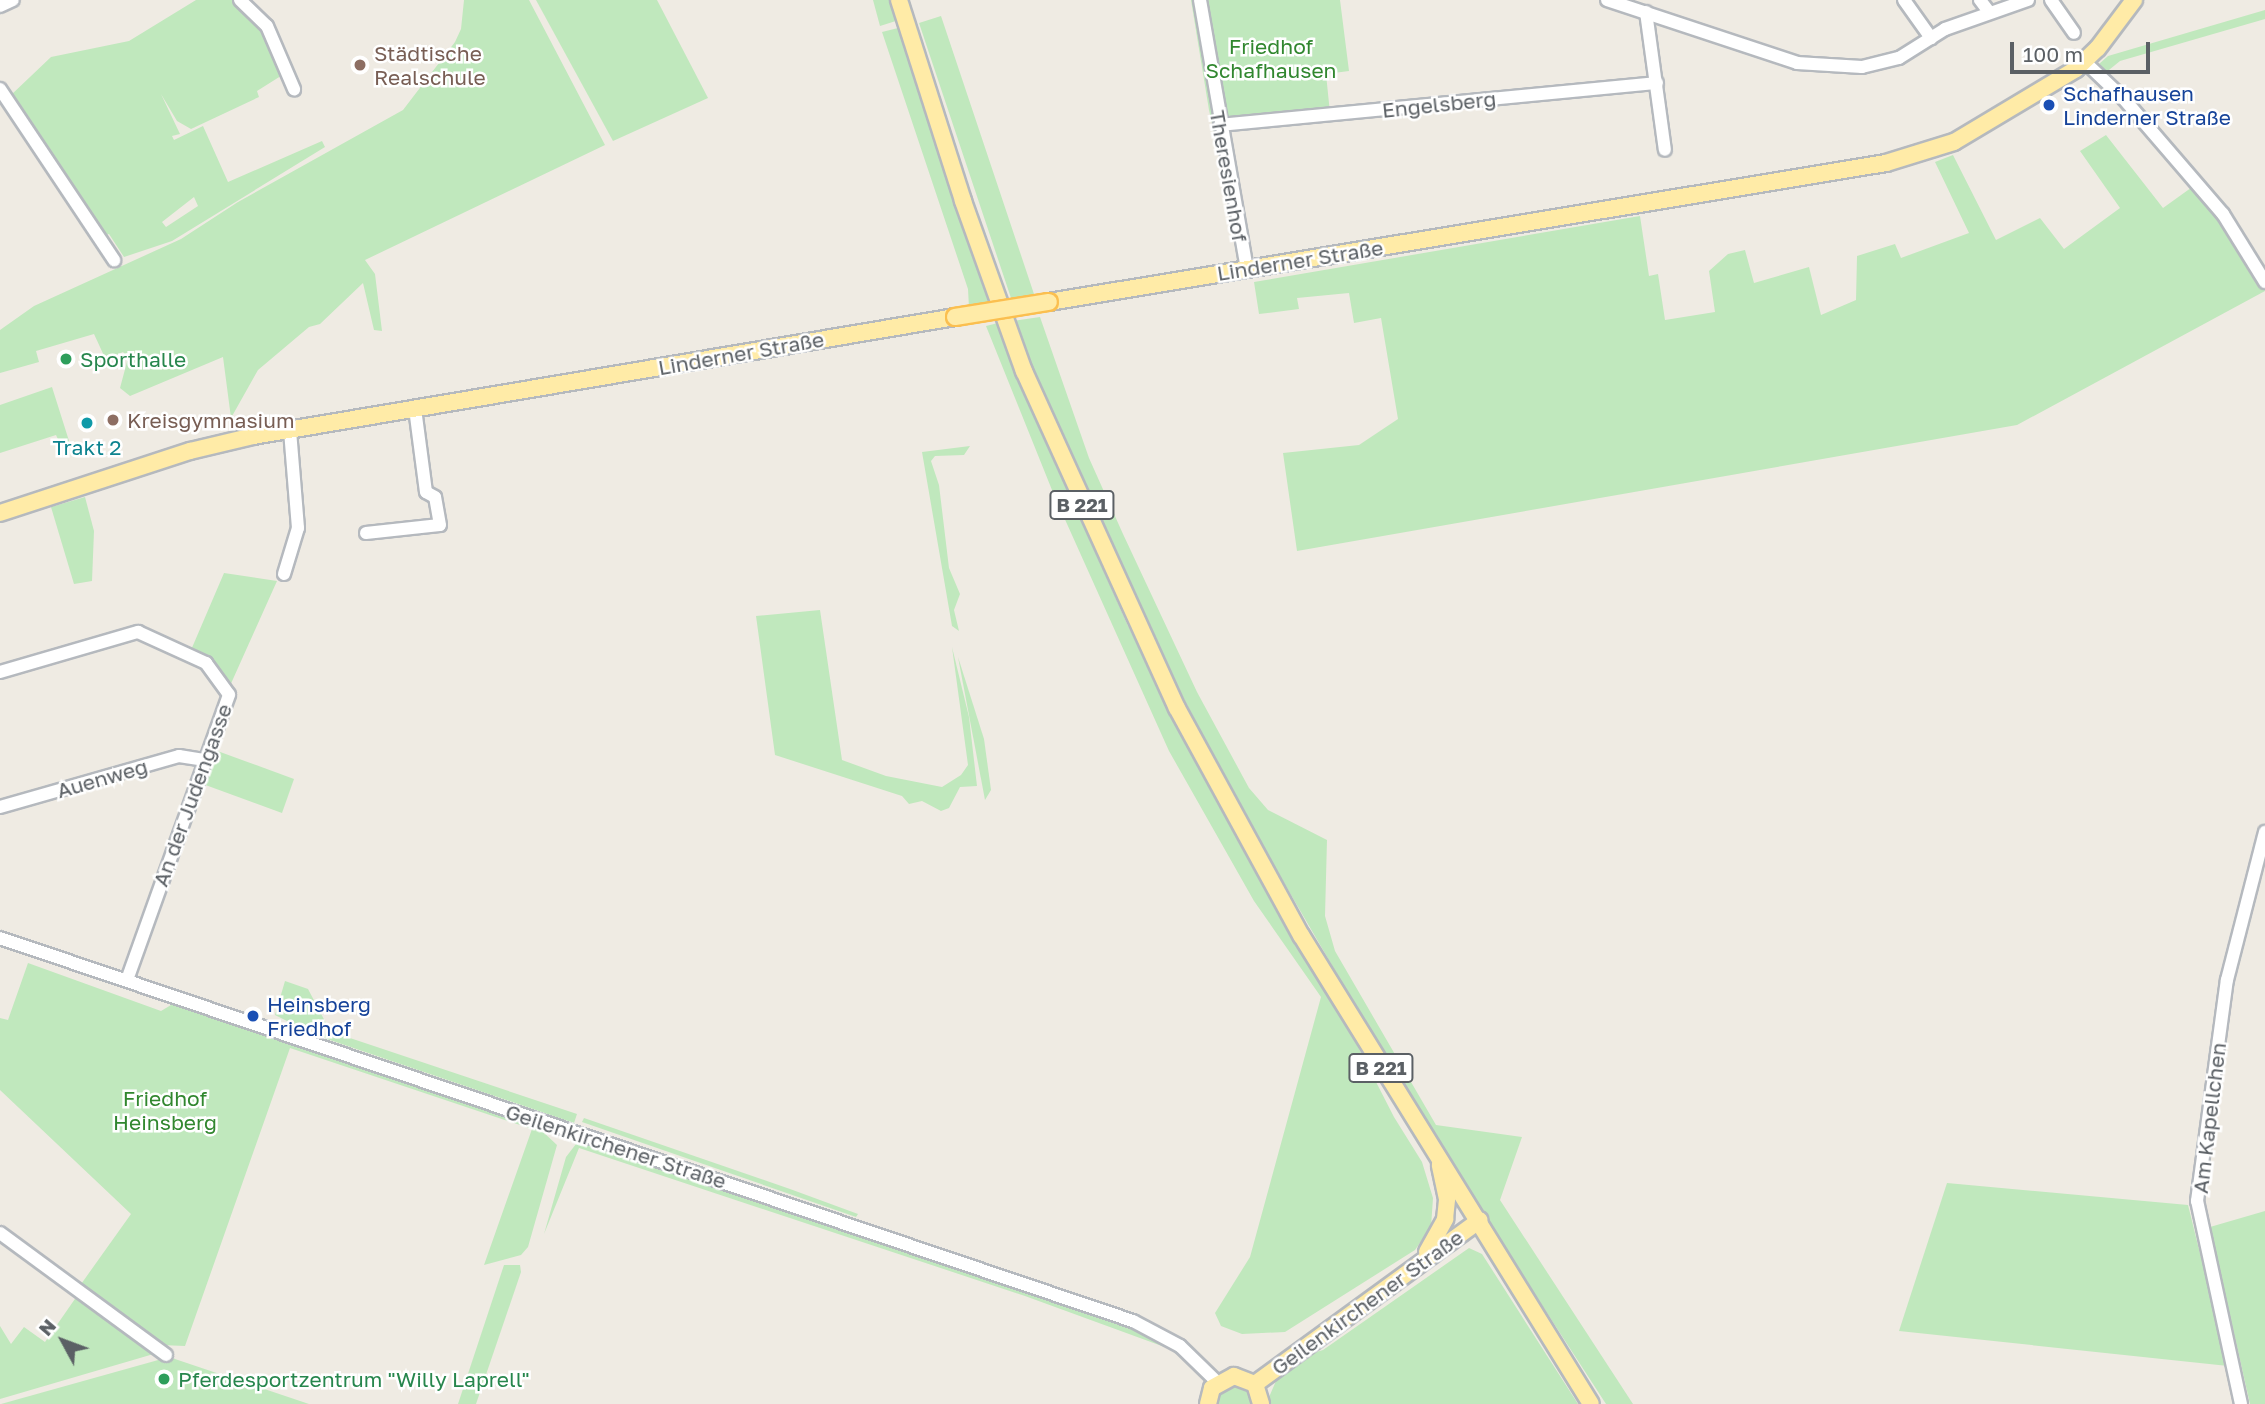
<!DOCTYPE html>
<html>
<head>
<meta charset="utf-8">
<style>
  body { margin:0 }
  #map { position:relative; width:2265px; height:1404px; overflow:hidden; background:#efebe3; font-family:"Golos Text",sans-serif }
  div>[style] { position:absolute }
  [style*='--x'] { left:calc(var(--x)*1px); top:calc(var(--y)*1px); width:calc(var(--w)*1px); rotate:calc(var(--a)*1deg) }
  .green>* { inset:0; background:#c0e8bd }
  .roads { filter:drop-shadow(2px 0 #b5b9be) drop-shadow(-2px 0 #b5b9be) drop-shadow(0 2px #b5b9be) drop-shadow(0 -2px #b5b9be) }
  .minor>* { height:12px; margin:-6px; padding:0 6px; transform-origin:6px; border-radius:6px; background:#fff }
  .major>* { height:16px; margin:-8px; padding:0 8px; transform-origin:8px; border-radius:8px; background:#ffeba7 }
  .bridges { filter:drop-shadow(2px 0 #fbbf50) drop-shadow(-2px 0 #fbbf50) drop-shadow(0 2px #fbbf50) drop-shadow(0 -2px #fbbf50) }
  .major-bridge>* { height:16px; margin:-8px; padding:0 8px; transform-origin:8px; border-radius:8px; background:#ffeba7 }
  .dots>* { width:19px; height:19px; translate:-50% -50%; box-sizing:border-box; border:4px solid #fff; border-radius:50% }
  span { translate:-50% -50%; white-space:nowrap; text-align:center; line-height:1.15; -webkit-text-stroke:5px #fff; paint-order:stroke }
  .shield-label span { padding:2px 5px; background:#fff; border:2px solid; border-radius:5px; -webkit-text-stroke-width:0 }
  .shield-label { font-size:19px; color:#5b6065; font-weight:700 }
  .park-label { font-size:21px; color:#31872f }
  .education-label { font-size:21px; color:#785e54 }
  .left { translate:0 -50%; text-align:left }
  .transit-label { font-size:21px; color:#164399 }
  .street-label { font-size:21px; color:#5b6065 }
  .leisure-label { font-size:21px; color:#27864d }
  .culture-label { font-size:21px; color:#0d838f }
  .north { position:absolute; left:28px; top:1306px; width:70px; height:70px; -webkit-text-stroke:5px #fff; paint-order:stroke; rotate:311deg; font-size:19px; font-weight:700; line-height:28px; text-align:center; color:#5b6065 }
  .north::after { content:''; display:block; margin:auto; width:24px; height:32px; background:#5b6065; clip-path:polygon(50% 0,100% 100%,50% 72%,0 100%) }
  .scale { position:absolute; left:2010px; top:42px; width:140px; height:32px; box-sizing:border-box; border:4px solid #5b6065; border-top:0; padding-left:9px; font-size:21px; line-height:24px; white-space:nowrap; color:#5b6065; -webkit-text-stroke:5px #fff; paint-order:stroke }
</style>
</head>
<body>
<div id="map">
  <div class="green">
    <i style="clip-path:polygon(evenodd,196px 0,239px 0,264px 27px,284px 74px,257px 91px,259px 97px,191px 129px,177px 121px,161px 94px,180px 134px,172px 136px,174px 140px,203px 126px,228px 182px,322px 141px,325px 147px,172px 241px,124px 257px,109px 234px,102px 237px,10px 96px,51px 57px,129px 41px,196px 0,194px 197px,198px 206px,166px 227px,162px 222px,194px 197px)"></i>
    <i style="clip-path:polygon(464px 0,529px 0,605px 145px,365px 260px,375px 274px,382px 331px,374px 330px,363px 283px,320px 324px,309px 327px,258px 370px,231px 418px,223px 357px,130px 396px,120px 388px,128px 358px,123px 352px,106px 360px,94px 334px,36px 351px,39px 362px,0 373px,0 330px,34px 306px,181px 239px,238px 202px,403px 110px,455px 42px,461px 29px)"></i>
    <i style="clip-path:polygon(536px 0,657px 0,708px 98px,613px 141px)"></i>
    <i style="clip-path:polygon(873px 0,893px 0,899px 20px,880px 26px)"></i>
    <i style="clip-path:polygon(1191px 0,1195px 0,1226px 186px,1209px 110px)"></i>
    <i style="clip-path:polygon(1205px 0,1340px 0,1349px 71px,1326px 74px,1330px 113px,1223px 123px)"></i>
    <i style="clip-path:polygon(2265px 10px,2265px 19px,2120px 61px,2104px 74px,2099px 64px,2108px 56px)"></i>
    <i style="clip-path:polygon(941px 16px,1035px 297px,1241px 265px,1013px 304px,919px 23px)"></i>
    <i style="clip-path:polygon(902px 27px,997px 308px,969px 308px,968px 289px,882px 32px)"></i>
    <i style="clip-path:polygon(2106px 135px,2163px 208px,2195px 185px,2231px 231px,2265px 291px,2017px 425px,1297px 551px,1283px 453px,1359px 445px,1398px 419px,1381px 318px,1354px 323px,1349px 293px,1297px 298px,1299px 309px,1259px 314px,1254px 282px,1640px 216px,1649px 276px,1658px 274px,1665px 320px,1715px 312px,1709px 271px,1728px 254px,1745px 250px,1754px 283px,1809px 267px,1821px 315px,1856px 300px,1857px 256px,1895px 244px,1901px 258px,1969px 233px,1935px 162px,1953px 155px,1996px 240px,2040px 218px,2064px 249px,2120px 208px,2080px 151px)"></i>
    <i style="clip-path:polygon(1040px 317px,1089px 458px,1123px 534px,1197px 692px,1249px 788px,1268px 810px,1327px 840px,1325px 916px,1335px 951px,1436px 1125px,1522px 1137px,1500px 1200px,1633px 1404px,1606px 1404px,1422px 1120px,1237px 802px,1140px 613px,1012px 321px)"></i>
    <i style="clip-path:polygon(1002px 322px,1042px 431px,1128px 626px,1219px 805px,1335px 1002px,1394px 1117px,1422px 1162px,1433px 1198px,1431px 1227px,1415px 1250px,1285px 1332px,1242px 1334px,1221px 1326px,1215px 1313px,1250px 1257px,1321px 997px,1254px 901px,1169px 751px,1054px 495px,986px 326px)"></i>
    <i style="clip-path:polygon(52px 387px,70px 444px,61px 446px,56px 435px,0 453px,0 405px)"></i>
    <i style="clip-path:polygon(970px 446px,964px 455px,935px 456px,931px 461px,939px 485px,949px 568px,960px 594px,954px 610px,959px 631px,952px 626px,922px 452px)"></i>
    <i style="clip-path:polygon(85px 497px,94px 531px,92px 581px,74px 584px,51px 507px)"></i>
    <i style="clip-path:polygon(224px 573px,277px 581px,229px 688px,209px 659px,191px 650px)"></i>
    <i style="clip-path:polygon(820px 610px,842px 760px,886px 776px,942px 787px,961px 775px,968px 765px,952px 647px,969px 717px,977px 786px,960px 787px,949px 808px,941px 811px,922px 801px,909px 804px,902px 796px,775px 755px,756px 616px)"></i>
    <i style="clip-path:polygon(958px 657px,984px 739px,991px 790px,985px 800px)"></i>
    <i style="clip-path:polygon(212px 749px,294px 779px,282px 813px,200px 783px)"></i>
    <i style="clip-path:polygon(28px 963px,161px 1011px,176px 1002px,541px 1130px,557px 1145px,528px 1247px,521px 1255px,484px 1265px,532px 1129px,290px 1048px,185px 1346px,161px 1345px,79px 1287px,131px 1214px,0 1090px,0 1018px,8px 1020px)"></i>
    <i style="clip-path:polygon(285px 981px,308px 989px,328px 1027px,347px 1037px,577px 1114px,574px 1123px,324px 1038px,327px 1030px,311px 1022px,305px 1030px,275px 1015px)"></i>
    <i style="clip-path:polygon(584px 1118px,790px 1189px,858px 1214px,856px 1217px,582px 1122px)"></i>
    <i style="clip-path:polygon(586px 1143px,1135px 1326px,1181px 1353px,1025px 1296px,579px 1148px,544px 1234px,566px 1157px,576px 1144px)"></i>
    <i style="clip-path:polygon(1947px 1183px,2188px 1205px,2228px 1366px,1899px 1331px)"></i>
    <i style="clip-path:polygon(2265px 1211px,2265px 1404px,2250px 1404px,2210px 1227px)"></i>
    <i style="clip-path:polygon(1469px 1248px,1482px 1254px,1578px 1404px,1266px 1404px,1276px 1381px,1306px 1355px,1323px 1350px)"></i>
    <i style="clip-path:polygon(504px 1265px,520px 1265px,521px 1272px,476px 1404px,458px 1404px)"></i>
    <i style="clip-path:polygon(77px 1296px,157px 1353px,0 1399px,0 1326px,11px 1344px,24px 1327px,45px 1342px)"></i>
    <i style="clip-path:polygon(169px 1357px,309px 1404px,1px 1404px)"></i>
    <i style="clip-path:polygon(1227px 1382px,1248px 1386px,1255px 1404px,1215px 1404px,1217px 1392px)"></i>
  </div>
  <div class="roads">
    <div class="minor">
      <i style="--x:240;--y:0;--w:37;--a:44"></i>
      <i style="--x:267;--y:26;--w:69;--a:66.8"></i>
      <i style="--x:1200;--y:0;--w:274;--a:80.1"></i>
      <i style="--x:1607;--y:0;--w:200;--a:18.3"></i>
      <i style="--x:1797;--y:63;--w:65;--a:3.5"></i>
      <i style="--x:1862;--y:67;--w:38;--a:-14"></i>
      <i style="--x:1899;--y:58;--w:54;--a:-32.2"></i>
      <i style="--x:1945;--y:29;--w:88;--a:-19.3"></i>
      <i style="--x:1904;--y:0;--w:47;--a:54.6"></i>
      <i style="--x:1980;--y:0;--w:15;--a:53"></i>
      <i style="--x:2051;--y:0;--w:40;--a:55.1"></i>
      <i style="--x:0;--y:6;--w:14;--a:-25"></i>
      <i style="--x:1646;--y:12;--w:139;--a:82.2"></i>
      <i style="--x:2085;--y:62;--w:54;--a:43.5"></i>
      <i style="--x:2124;--y:99;--w:152;--a:49.3"></i>
      <i style="--x:2223;--y:214;--w:80;--a:58.3"></i>
      <i style="--x:0;--y:89;--w:206;--a:56.3"></i>
      <i style="--x:1220;--y:125;--w:439;--a:-5.5"></i>
      <i style="--x:366;--y:533;--w:74;--a:-6.2"></i>
      <i style="--x:440;--y:525;--w:28;--a:-100"></i>
      <i style="--x:435;--y:497;--w:10;--a:-151"></i>
      <i style="--x:426;--y:492;--w:84;--a:-97.5"></i>
      <i style="--x:284;--y:574;--w:48;--a:-73.1"></i>
      <i style="--x:298;--y:528;--w:97;--a:-94.7"></i>
      <i style="--x:0;--y:672;--w:144;--a:-16.2"></i>
      <i style="--x:138;--y:632;--w:75;--a:24.5"></i>
      <i style="--x:206;--y:663;--w:39;--a:54"></i>
      <i style="--x:229;--y:695;--w:303;--a:109.7"></i>
      <i style="--x:0;--y:807;--w:186;--a:-15.9"></i>
      <i style="--x:179;--y:756;--w:25;--a:9"></i>
      <i style="--x:0;--y:938;--w:1196;--a:18.68"></i>
      <i style="--x:1133;--y:1321;--w:53;--a:28"></i>
      <i style="--x:1180;--y:1346;--w:52;--a:44.2"></i>
      <i style="--x:0;--y:1233;--w:206;--a:36.3"></i>
      <i style="--x:2241;--y:1404;--w:208;--a:-102.2"></i>
      <i style="--x:2197;--y:1201;--w:223;--a:-82.3"></i>
      <i style="--x:2227;--y:980;--w:153;--a:-75.6"></i>
    </div>
    <div class="major">
      <i style="--x:899;--y:0;--w:211;--a:72.3"></i>
      <i style="--x:963;--y:201;--w:181;--a:70.3"></i>
      <i style="--x:1024;--y:371;--w:370;--a:65.6"></i>
      <i style="--x:1177;--y:708;--w:259;--a:61.4"></i>
      <i style="--x:1301;--y:935;--w:551;--a:58.27"></i>
      <i style="--x:1049;--y:302;--w:848;--a:-9.43"></i>
      <i style="--x:1886;--y:163;--w:71;--a:-17.2"></i>
      <i style="--x:1954;--y:142;--w:142;--a:-30.9"></i>
      <i style="--x:2076;--y:69;--w:30;--a:-44"></i>
      <i style="--x:2098;--y:48;--w:60;--a:-53.1"></i>
      <i style="--x:0;--y:513;--w:200;--a:-18.1"></i>
      <i style="--x:190;--y:451;--w:65;--a:-13.4"></i>
      <i style="--x:253;--y:436;--w:712;--a:-9.62"></i>
      <i style="--x:1427;--y:1252;--w:38;--a:-61"></i>
      <i style="--x:1445;--y:1219;--w:20;--a:-84"></i>
      <i style="--x:1447;--y:1199;--w:35;--a:-102"></i>
      <i style="--x:1255;--y:1384;--w:278;--a:-36.1"></i>
      <i style="--x:1208;--y:1404;--w:16;--a:-76"></i>
      <i style="--x:1212;--y:1388;--w:25;--a:-29"></i>
      <i style="--x:1234;--y:1376;--w:22;--a:21"></i>
      <i style="--x:1255;--y:1384;--w:21;--a:73"></i>
    </div>
  </div>
  <div class="bridges">
    <div class="major-bridge">
      <i style="--x:955;--y:317;--w:95;--a:-9.1"></i>
    </div>
  </div>
  <div class="dots">
    <i style="left:360px;top:65px;background:#8d6e63"></i>
    <i style="left:2049px;top:105px;background:#1a4fb4"></i>
    <i style="left:66px;top:359px;background:#2e9e5b"></i>
    <i style="left:113px;top:420px;background:#8d6e63"></i>
    <i style="left:87px;top:423px;background:#0f9aa8"></i>
    <i style="left:253px;top:1016px;background:#1a4fb4"></i>
    <i style="left:164px;top:1379px;background:#2e9e5b"></i>
  </div>
  <div class="shield-label">
    <span style="left:1082px;top:505px">B 221</span>
    <span style="left:1381px;top:1068px">B 221</span>
  </div>
  <div class="park-label">
    <span style="left:1271px;top:58px">Friedhof<br>Schafhausen</span>
    <span style="left:165px;top:1110px">Friedhof<br>Heinsberg</span>
  </div>
  <div class="education-label">
    <span class="left" style="left:374px;top:65px">Städtische<br>Realschule</span>
    <span class="left" style="left:127px;top:420px">Kreisgymnasium</span>
  </div>
  <div class="transit-label">
    <span class="left" style="left:2063px;top:105px">Schafhausen<br>Linderner Straße</span>
    <span class="left" style="left:267px;top:1016px">Heinsberg<br>Friedhof</span>
  </div>
  <div class="street-label">
    <span style="left:1439px;top:104px;rotate:-6deg">Engelsberg</span>
    <span style="left:1229px;top:176px;rotate:80deg">Theresienhof</span>
    <span style="left:1300px;top:260px;rotate:-9deg">Linderner Straße</span>
    <span style="left:741px;top:353px;rotate:-10deg">Linderner Straße</span>
    <span style="left:102px;top:778px;rotate:-16deg">Auenweg</span>
    <span style="left:192px;top:795px;rotate:-70deg">An der Judengasse</span>
    <span style="left:2209px;top:1118px;rotate:-83deg">Am Kapellchen</span>
    <span style="left:616px;top:1146px;rotate:18deg">Geilenkirchener Straße</span>
    <span style="left:1367px;top:1302px;rotate:-36deg">Geilenkirchener Straße</span>
  </div>
  <div class="leisure-label">
    <span class="left" style="left:80px;top:359px">Sporthalle</span>
    <span class="left" style="left:178px;top:1379px">Pferdesportzentrum "Willy Laprell"</span>
  </div>
  <div class="culture-label">
    <span style="left:87px;top:447px">Trakt 2</span>
  </div>
  <div class="north">N</div>
  <div class="scale">100 m</div>
</div>
</body>
</html>
